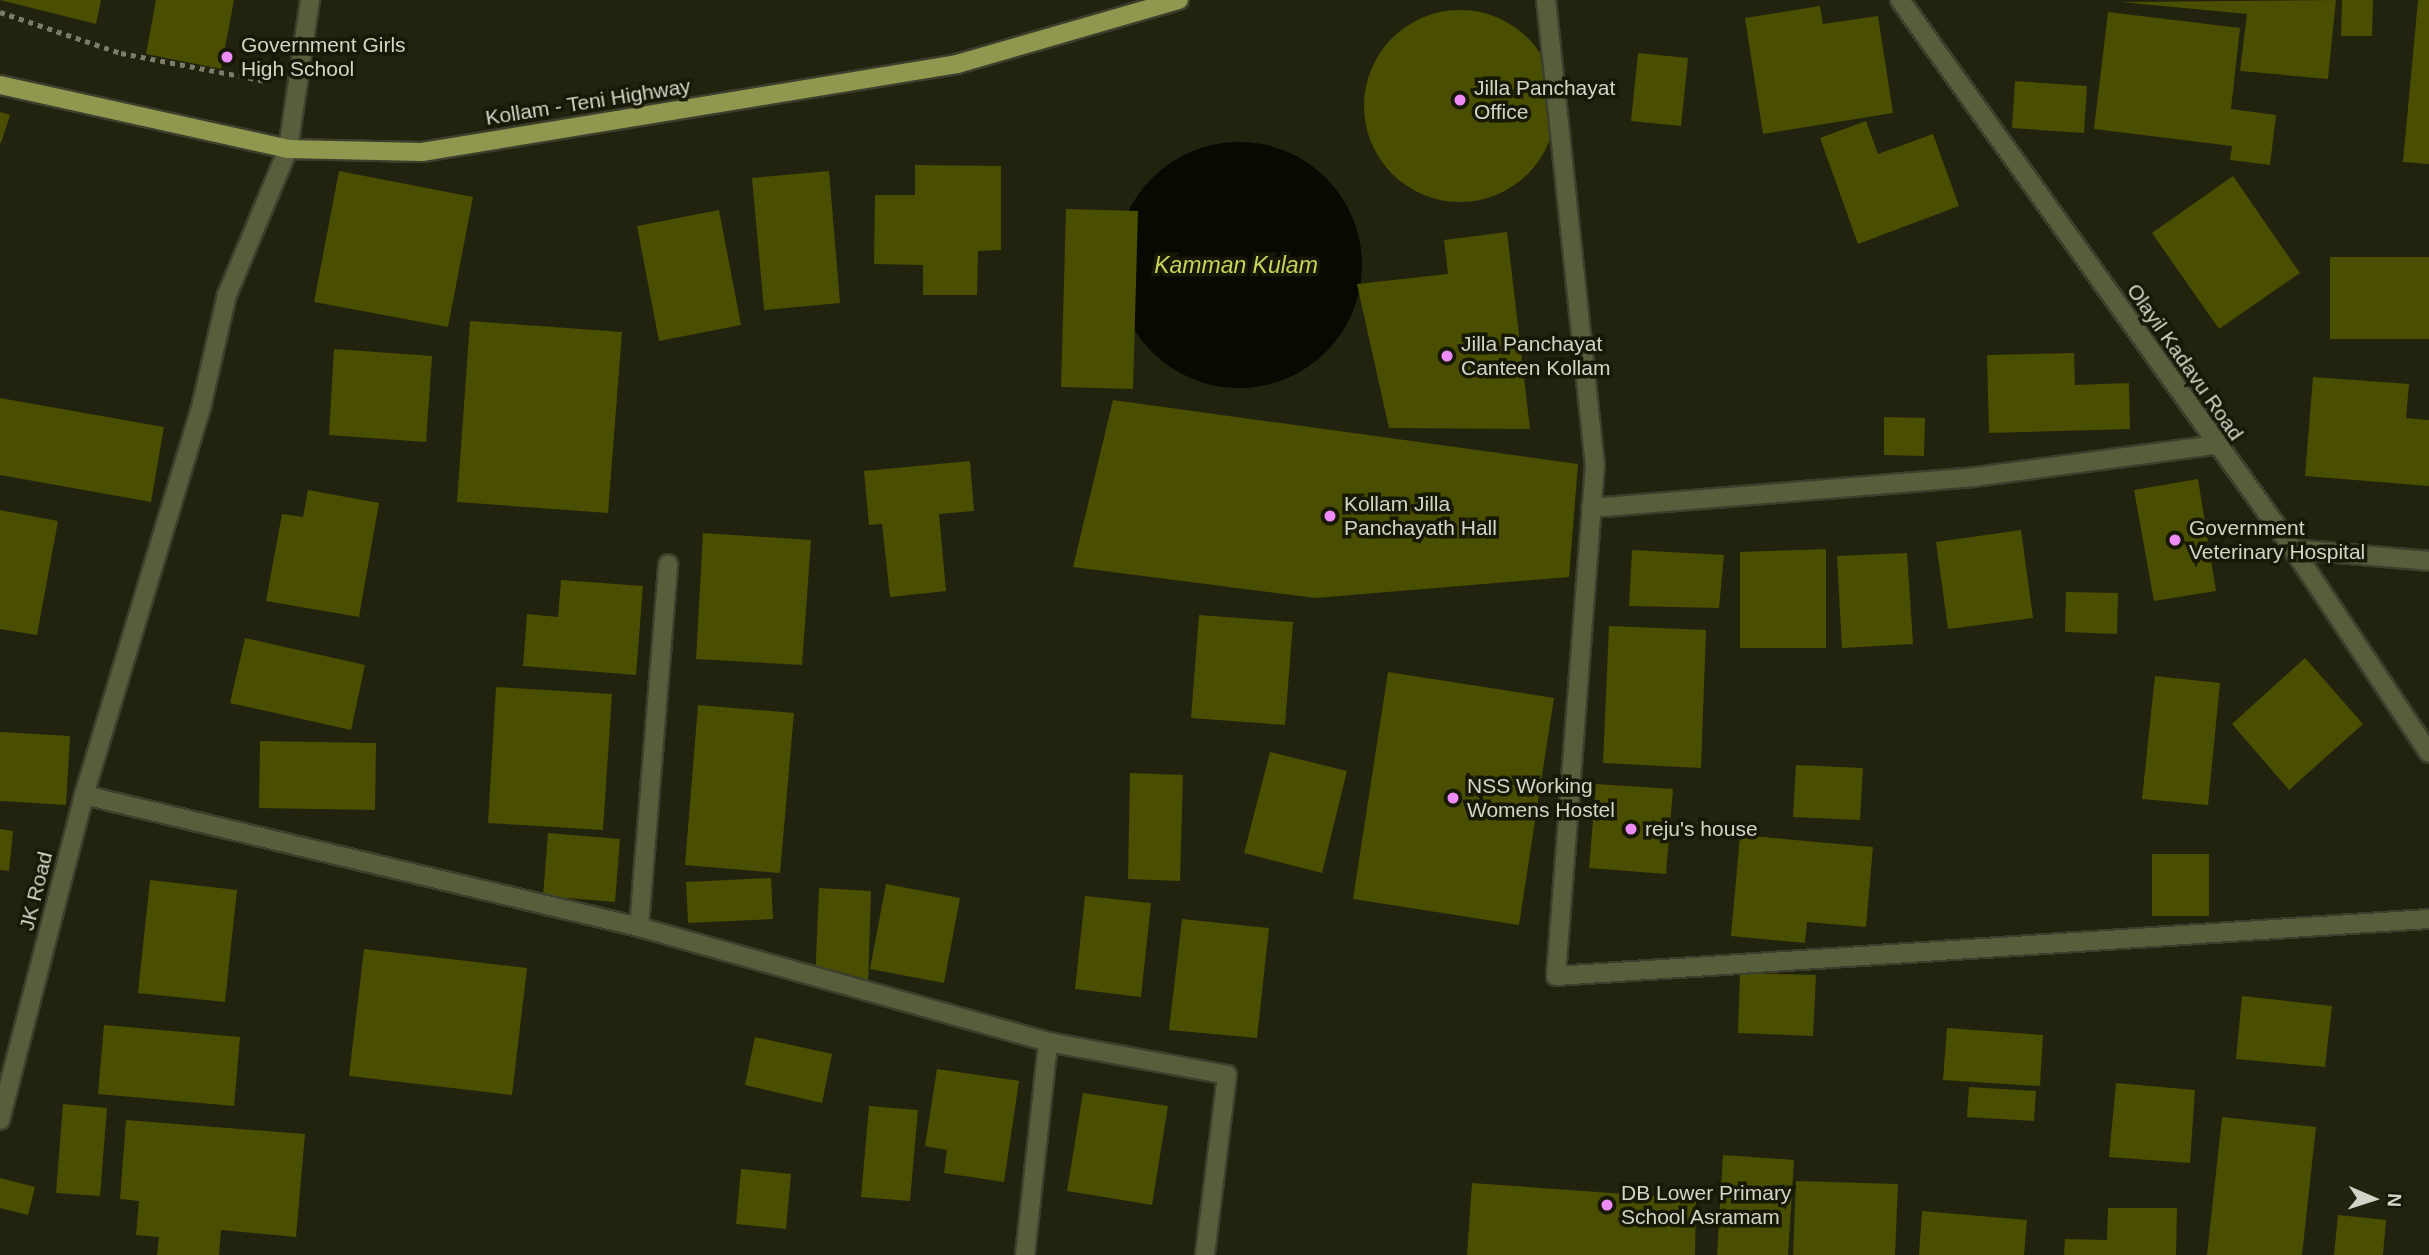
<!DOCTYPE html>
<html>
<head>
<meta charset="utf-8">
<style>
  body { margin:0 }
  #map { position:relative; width:2429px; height:1255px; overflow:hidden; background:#21230f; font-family:Helvetica,sans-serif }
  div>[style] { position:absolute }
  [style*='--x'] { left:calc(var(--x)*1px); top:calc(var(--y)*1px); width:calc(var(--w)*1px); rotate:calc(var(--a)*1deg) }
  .water>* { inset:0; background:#080900 }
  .round { border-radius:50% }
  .building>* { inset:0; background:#494e00 }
  .path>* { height:4.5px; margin-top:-2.25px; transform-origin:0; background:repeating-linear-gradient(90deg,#7a7c6c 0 5px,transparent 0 10px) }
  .roads { filter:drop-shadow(2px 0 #3d3f2d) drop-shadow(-2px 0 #3d3f2d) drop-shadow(0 2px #3d3f2d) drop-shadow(0 -2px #3d3f2d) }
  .service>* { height:18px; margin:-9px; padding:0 9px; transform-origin:9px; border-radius:9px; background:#585d3b }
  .minor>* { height:18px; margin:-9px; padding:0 9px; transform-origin:9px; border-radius:9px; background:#585d3b }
  .tertiary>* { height:18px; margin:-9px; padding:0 9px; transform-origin:9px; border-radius:9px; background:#585d3b }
  .primary>* { height:18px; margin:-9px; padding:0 9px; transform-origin:9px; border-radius:9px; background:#90984f }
  .dots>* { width:19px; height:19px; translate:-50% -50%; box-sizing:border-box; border:4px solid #171906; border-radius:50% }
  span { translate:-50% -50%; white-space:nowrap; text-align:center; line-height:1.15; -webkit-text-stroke:7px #171906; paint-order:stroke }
  .poi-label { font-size:21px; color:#d2d4c8 }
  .left { translate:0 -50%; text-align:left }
  .street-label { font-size:21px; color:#d2d4c8 }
  .water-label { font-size:23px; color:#c7d35a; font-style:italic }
  .north { position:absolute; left:2338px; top:1164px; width:70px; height:70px; -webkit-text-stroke:5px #171906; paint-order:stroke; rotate:93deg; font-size:19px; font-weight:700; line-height:28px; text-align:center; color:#d2d4c8 }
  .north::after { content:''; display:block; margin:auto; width:24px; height:32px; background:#d2d4c8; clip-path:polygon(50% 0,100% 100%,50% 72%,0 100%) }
</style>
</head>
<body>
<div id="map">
  <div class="water">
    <i class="round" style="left:1116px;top:142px;width:246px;height:246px"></i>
  </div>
  <div class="building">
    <i style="clip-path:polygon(0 0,101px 0,96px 24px)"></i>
    <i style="clip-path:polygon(156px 0,234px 0,221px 69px,146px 54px)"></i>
    <i style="clip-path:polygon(2336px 0,2328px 79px,2240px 71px,2247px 14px,2121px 2px)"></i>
    <i style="clip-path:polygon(2342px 0,2373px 0,2372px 36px,2341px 36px)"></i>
    <i style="clip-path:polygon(2418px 0,2429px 0,2429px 164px,2403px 162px)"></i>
    <i style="clip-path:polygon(1820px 6px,1823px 24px,1878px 16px,1893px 113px,1763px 134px,1745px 18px)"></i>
    <i class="round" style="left:1364px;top:10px;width:192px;height:192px"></i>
    <i style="clip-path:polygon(2108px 12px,2240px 28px,2231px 109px,2276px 115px,2270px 165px,2230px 160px,2232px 146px,2094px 129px)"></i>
    <i style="clip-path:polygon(1638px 53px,1688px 58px,1681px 126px,1631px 121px)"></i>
    <i style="clip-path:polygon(2015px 81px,2087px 86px,2084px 133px,2012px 128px)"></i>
    <i style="clip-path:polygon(0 112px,10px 115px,1px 143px,0 143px)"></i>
    <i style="clip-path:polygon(1866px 121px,1878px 154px,1933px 134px,1959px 206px,1858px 244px,1820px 138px)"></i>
    <i style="clip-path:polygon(915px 165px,1001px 166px,1001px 250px,978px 251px,977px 295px,923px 295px,923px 265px,874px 264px,875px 195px,915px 195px)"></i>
    <i style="clip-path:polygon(339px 171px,473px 197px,448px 327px,314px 302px)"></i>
    <i style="clip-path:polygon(829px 171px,840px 303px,764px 310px,752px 178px)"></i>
    <i style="clip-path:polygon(2233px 176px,2300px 273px,2219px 329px,2152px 233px)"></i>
    <i style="clip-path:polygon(1066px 209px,1138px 211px,1133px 389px,1061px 387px)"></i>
    <i style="clip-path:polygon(719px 210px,741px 325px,659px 341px,637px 226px)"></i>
    <i style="clip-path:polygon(1507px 232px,1530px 429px,1389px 428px,1357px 284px,1448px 274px,1444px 240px)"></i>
    <i style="clip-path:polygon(2330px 257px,2429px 257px,2429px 339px,2330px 339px)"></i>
    <i style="clip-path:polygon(470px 321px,622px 332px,608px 513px,457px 502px)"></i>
    <i style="clip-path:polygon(334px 349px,432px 356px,426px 442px,329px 435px)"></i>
    <i style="clip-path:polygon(2074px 353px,2075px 385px,2129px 383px,2130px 429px,1989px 433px,1987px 355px)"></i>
    <i style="clip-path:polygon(2313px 377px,2409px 384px,2406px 418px,2429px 420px,2429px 486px,2305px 476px)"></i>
    <i style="clip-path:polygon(0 398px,164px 427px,151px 502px,0 475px)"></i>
    <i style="clip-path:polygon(1113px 400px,1578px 464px,1569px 577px,1315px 598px,1073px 567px)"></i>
    <i style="clip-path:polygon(1884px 417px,1925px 418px,1924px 456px,1884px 455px)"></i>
    <i style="clip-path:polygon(970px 461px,974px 511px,939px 514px,946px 591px,890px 597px,882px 524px,869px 525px,864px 471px)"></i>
    <i style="clip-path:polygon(2198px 479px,2216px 591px,2154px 601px,2134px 490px)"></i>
    <i style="clip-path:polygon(308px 490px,379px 503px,359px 617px,266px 601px,282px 514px,303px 517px)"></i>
    <i style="clip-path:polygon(0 510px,58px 521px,37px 635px,0 629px)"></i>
    <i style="clip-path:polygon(2021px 530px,2033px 618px,1948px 629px,1936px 542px)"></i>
    <i style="clip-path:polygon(703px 533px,811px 540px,802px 665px,696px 659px)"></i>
    <i style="clip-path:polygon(1826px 549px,1826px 648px,1740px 648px,1740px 552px)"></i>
    <i style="clip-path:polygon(1632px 550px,1724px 555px,1719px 608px,1629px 606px)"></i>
    <i style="clip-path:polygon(1907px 553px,1913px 644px,1842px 648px,1837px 556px)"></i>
    <i style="clip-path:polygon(561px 580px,643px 586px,636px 675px,523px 666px,527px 614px,558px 617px)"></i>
    <i style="clip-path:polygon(2066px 592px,2118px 593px,2117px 634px,2065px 632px)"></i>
    <i style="clip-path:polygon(1199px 615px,1293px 622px,1285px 725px,1191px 718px)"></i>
    <i style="clip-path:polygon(1609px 626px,1706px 630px,1701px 768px,1603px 763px)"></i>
    <i style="clip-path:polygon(245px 638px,365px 665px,351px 730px,230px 703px)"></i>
    <i style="clip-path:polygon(2305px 658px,2363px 724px,2289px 790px,2232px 724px)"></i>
    <i style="clip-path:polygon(1388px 672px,1554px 698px,1519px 925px,1353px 899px)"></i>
    <i style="clip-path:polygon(2155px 676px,2220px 683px,2208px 805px,2142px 799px)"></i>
    <i style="clip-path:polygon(496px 687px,612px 694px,603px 830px,488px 823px)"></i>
    <i style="clip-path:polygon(698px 705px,794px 713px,780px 873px,685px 865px)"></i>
    <i style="clip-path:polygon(0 732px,70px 736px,66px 805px,0 801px)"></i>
    <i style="clip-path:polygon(260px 741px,376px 743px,375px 810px,259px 808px)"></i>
    <i style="clip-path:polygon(1270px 752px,1347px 771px,1322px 873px,1244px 853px)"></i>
    <i style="clip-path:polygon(1796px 765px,1863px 768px,1860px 820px,1793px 817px)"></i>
    <i style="clip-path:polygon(1130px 773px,1183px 775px,1180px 881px,1128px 879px)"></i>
    <i style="clip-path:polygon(1596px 784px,1673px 789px,1666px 874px,1589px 868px)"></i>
    <i style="clip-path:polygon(0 829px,13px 831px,9px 871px,0 870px)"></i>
    <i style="clip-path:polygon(548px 833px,620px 839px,615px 902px,543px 896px)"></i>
    <i style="clip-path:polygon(1740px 835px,1873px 847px,1866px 927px,1807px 922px,1805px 943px,1731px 936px)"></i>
    <i style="clip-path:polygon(2152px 854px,2209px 854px,2209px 916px,2152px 916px)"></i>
    <i style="clip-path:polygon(771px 878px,773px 919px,688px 923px,686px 882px)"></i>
    <i style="clip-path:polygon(150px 880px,237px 890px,225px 1002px,138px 993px)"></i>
    <i style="clip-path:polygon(886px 884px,960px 898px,944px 983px,870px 969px)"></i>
    <i style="clip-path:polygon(819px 888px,871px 891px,868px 985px,815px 983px)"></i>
    <i style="clip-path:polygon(1085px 896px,1151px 903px,1141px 997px,1075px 989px)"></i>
    <i style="clip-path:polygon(1182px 919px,1269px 928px,1257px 1038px,1169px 1030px)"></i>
    <i style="clip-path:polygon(364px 949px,527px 968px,512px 1095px,349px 1076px)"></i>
    <i style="clip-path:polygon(1740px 973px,1816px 975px,1813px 1036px,1738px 1033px)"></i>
    <i style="clip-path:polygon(2242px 996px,2332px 1006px,2325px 1067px,2236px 1059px)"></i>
    <i style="clip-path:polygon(104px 1025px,240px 1037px,234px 1106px,98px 1094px)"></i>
    <i style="clip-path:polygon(1947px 1028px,2043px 1035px,2040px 1086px,1943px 1080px)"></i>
    <i style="clip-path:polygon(755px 1037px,832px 1054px,822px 1103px,745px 1085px)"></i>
    <i style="clip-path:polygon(937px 1069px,1019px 1081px,1004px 1182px,944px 1173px,947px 1150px,925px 1146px)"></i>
    <i style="clip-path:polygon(2116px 1083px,2195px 1090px,2190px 1163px,2109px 1157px)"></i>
    <i style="clip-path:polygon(1969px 1087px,2036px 1091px,2034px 1121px,1967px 1117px)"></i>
    <i style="clip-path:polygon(1083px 1093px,1168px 1106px,1152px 1205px,1067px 1191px)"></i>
    <i style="clip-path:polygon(63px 1104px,107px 1108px,100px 1196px,56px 1193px)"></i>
    <i style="clip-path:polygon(869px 1106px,918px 1110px,910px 1201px,861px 1197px)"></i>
    <i style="clip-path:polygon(2222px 1117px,2316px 1127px,2302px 1255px,2207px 1255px)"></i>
    <i style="clip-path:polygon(126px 1120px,305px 1134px,296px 1237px,221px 1230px,219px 1255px,157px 1255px,159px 1237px,136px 1235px,139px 1201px,120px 1199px)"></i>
    <i style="clip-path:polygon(1723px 1155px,1794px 1160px,1788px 1255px,1717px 1255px)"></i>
    <i style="clip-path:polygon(741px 1169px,791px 1174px,786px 1229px,736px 1224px)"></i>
    <i style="clip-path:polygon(0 1178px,35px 1187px,28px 1215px,0 1208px)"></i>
    <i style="clip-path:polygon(1796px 1181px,1898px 1184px,1895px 1255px,1793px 1255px)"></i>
    <i style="clip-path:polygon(1472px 1183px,1696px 1199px,1695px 1255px,1467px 1255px)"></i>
    <i style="clip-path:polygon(2108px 1208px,2177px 1208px,2176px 1255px,2064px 1255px,2065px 1239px,2107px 1240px)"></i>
    <i style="clip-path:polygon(1922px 1211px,2027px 1220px,2024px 1255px,1919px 1255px)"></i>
    <i style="clip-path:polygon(2338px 1215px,2386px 1220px,2383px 1255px,2334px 1255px)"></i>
  </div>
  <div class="path">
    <i style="--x:0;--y:12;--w:128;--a:18.7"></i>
    <i style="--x:121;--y:53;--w:148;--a:10.9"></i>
  </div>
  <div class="roads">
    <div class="service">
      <i style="--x:639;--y:927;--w:364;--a:-85.4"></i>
    </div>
    <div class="minor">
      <i style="--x:1546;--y:0;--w:467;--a:84"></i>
      <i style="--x:1595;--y:464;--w:513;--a:94.36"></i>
      <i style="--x:1556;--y:976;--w:875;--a:-3.74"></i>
      <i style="--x:1591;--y:508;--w:385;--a:-4.6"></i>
      <i style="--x:1975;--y:477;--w:243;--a:-7.6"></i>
      <i style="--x:2293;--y:549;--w:137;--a:5"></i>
      <i style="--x:84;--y:795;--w:570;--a:13.38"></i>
      <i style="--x:639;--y:927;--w:425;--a:15.7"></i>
      <i style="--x:1048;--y:1042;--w:182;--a:10.4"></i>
      <i style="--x:1227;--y:1075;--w:181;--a:97"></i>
      <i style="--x:0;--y:1120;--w:336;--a:-75.5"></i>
      <i style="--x:84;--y:795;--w:409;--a:-73.2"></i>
      <i style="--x:202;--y:403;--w:111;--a:-77"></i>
      <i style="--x:227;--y:295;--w:158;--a:-67.3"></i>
      <i style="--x:288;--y:149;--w:151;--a:-81.6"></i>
      <i style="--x:1025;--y:1255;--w:214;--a:-83.8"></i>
    </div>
    <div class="tertiary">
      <i style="--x:1900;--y:0;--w:675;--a:54.4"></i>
      <i style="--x:2293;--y:549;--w:245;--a:56.3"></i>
    </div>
    <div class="primary">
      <i style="--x:0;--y:85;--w:295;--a:12.5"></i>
      <i style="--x:288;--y:149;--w:134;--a:1.3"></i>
      <i style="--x:422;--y:152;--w:542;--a:-9.34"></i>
      <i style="--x:957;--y:64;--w:231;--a:-16.1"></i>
    </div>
  </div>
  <div class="dots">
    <i style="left:227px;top:57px;background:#ef8bf7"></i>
    <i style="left:1460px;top:100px;background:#ef8bf7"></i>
    <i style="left:1447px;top:356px;background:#ef8bf7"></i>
    <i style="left:1330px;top:516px;background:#ef8bf7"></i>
    <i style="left:2175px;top:540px;background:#ef8bf7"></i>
    <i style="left:1453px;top:798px;background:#ef8bf7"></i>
    <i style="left:1631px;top:829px;background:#ef8bf7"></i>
    <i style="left:1607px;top:1205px;background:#ef8bf7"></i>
  </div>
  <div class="poi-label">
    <span class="left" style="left:241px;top:57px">Government Girls<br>High School</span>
    <span class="left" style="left:1474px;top:100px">Jilla Panchayat<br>Office</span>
    <span class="left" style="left:1461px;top:356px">Jilla Panchayat<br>Canteen Kollam</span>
    <span class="left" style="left:1344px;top:516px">Kollam Jilla<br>Panchayath Hall</span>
    <span class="left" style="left:2189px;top:540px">Government<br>Veterinary Hospital</span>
    <span class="left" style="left:1467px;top:798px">NSS Working<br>Womens Hostel</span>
    <span class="left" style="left:1645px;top:829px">reju's house</span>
    <span class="left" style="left:1621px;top:1205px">DB Lower Primary<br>School Asramam</span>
  </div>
  <div class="street-label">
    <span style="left:588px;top:102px;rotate:-9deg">Kollam - Teni Highway</span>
    <span style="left:2185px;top:362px;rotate:55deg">Olayil Kadavu Road</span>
    <span style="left:36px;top:891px;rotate:-76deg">JK Road</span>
  </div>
  <div class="water-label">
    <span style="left:1236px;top:265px">Kamman Kulam</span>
  </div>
  <div class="north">N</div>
</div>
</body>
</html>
